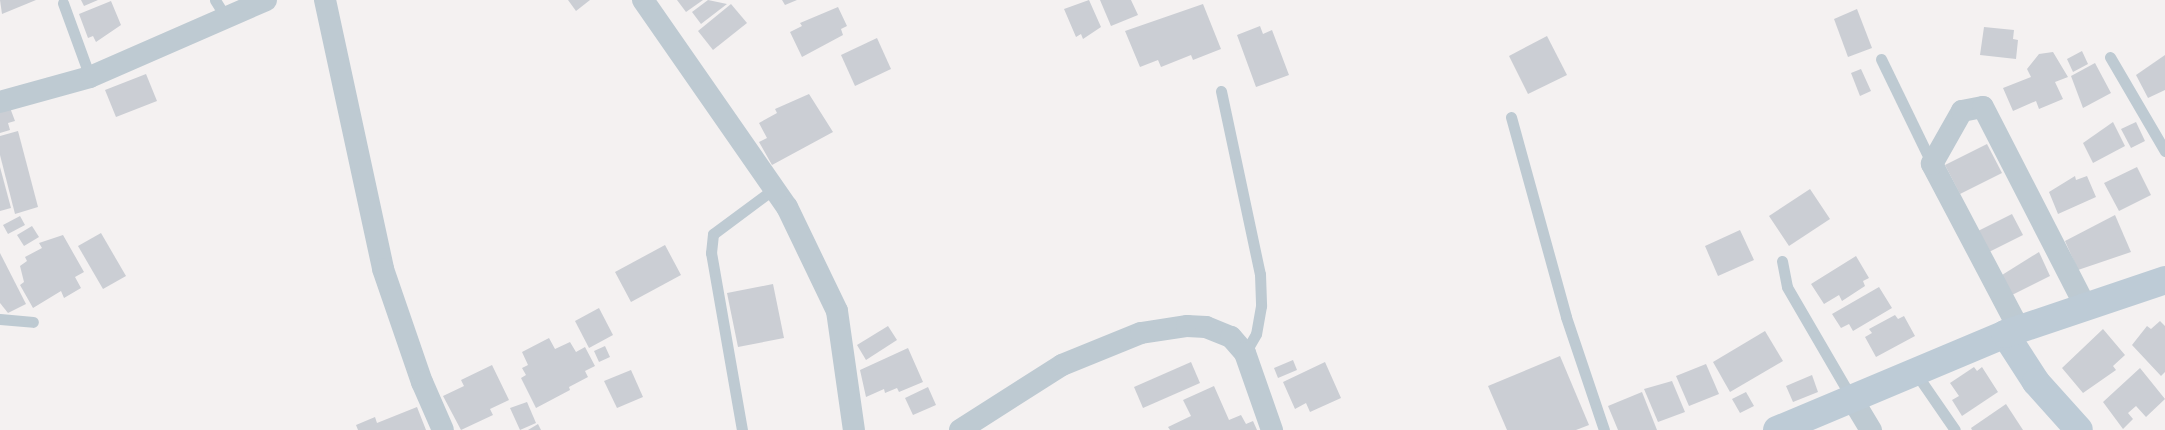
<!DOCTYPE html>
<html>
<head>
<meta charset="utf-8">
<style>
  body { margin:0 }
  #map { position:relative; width:2165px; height:430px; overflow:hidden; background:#f4f1f1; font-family:Manrope,sans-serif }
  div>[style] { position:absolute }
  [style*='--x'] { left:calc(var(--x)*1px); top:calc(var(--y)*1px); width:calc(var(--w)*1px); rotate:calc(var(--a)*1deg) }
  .building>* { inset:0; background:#cbced4 }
  .lane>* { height:11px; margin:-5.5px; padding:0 5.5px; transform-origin:5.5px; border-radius:5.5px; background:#becad2 }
  .street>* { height:22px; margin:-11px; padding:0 11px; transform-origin:11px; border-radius:11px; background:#becad2 }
  .secondary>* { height:28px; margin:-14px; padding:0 14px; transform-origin:14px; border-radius:14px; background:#bdcbd6 }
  span { translate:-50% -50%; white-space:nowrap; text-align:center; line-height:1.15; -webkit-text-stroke:4px #fff; paint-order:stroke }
</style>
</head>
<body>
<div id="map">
  <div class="building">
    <i style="clip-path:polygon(0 0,36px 0,2px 14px)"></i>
    <i style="clip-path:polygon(81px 0,98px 0,84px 6px)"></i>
    <i style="clip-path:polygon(568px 0,590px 0,576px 11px)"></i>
    <i style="clip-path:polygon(677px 0,703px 0,686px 12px)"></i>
    <i style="clip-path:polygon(708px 0,727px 4px,701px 24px,692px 12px)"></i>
    <i style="clip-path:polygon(782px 0,797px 0,785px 5px)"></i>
    <i style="clip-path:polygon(1089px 0,1101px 27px,1083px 39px,1081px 34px,1076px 37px,1064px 9px)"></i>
    <i style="clip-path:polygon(1100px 0,1131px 0,1138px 15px,1111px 26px)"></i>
    <i style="clip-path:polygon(111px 1px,121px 25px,96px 42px,93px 36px,88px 38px,79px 14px)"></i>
    <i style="clip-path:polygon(731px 4px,747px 23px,713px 50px,698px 31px)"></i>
    <i style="clip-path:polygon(1203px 4px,1221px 49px,1193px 60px,1191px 55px,1161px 67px,1158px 60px,1140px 67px,1125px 31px)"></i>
    <i style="clip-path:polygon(838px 7px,847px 26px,841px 29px,843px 35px,802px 57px,790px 32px,802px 26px,800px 23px)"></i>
    <i style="clip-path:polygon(1857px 9px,1872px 48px,1848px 57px,1834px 19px)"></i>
    <i style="clip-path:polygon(1260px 26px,1263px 34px,1272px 30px,1289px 75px,1256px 87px,1237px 35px)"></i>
    <i style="clip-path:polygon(1984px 27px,2014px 30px,2013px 39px,2018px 40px,2016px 59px,1980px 55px)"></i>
    <i style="clip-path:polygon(1547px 36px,1567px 75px,1528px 94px,1509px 56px)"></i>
    <i style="clip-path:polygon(877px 38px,891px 69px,855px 86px,841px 55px)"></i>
    <i style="clip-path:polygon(2082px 51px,2088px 64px,2073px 72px,2067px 59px)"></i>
    <i style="clip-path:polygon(2053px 52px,2068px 77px,2055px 82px,2063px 99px,2039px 109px,2036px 101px,2013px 111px,2003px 88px,2031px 77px,2027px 69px,2039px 54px)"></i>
    <i style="clip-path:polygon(2165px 55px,2165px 90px,2148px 98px,2136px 75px)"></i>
    <i style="clip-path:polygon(2095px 63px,2111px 93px,2083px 108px,2071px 76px)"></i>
    <i style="clip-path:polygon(1861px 69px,1871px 91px,1860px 96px,1851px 73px)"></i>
    <i style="clip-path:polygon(146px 74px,157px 101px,116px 117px,105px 90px)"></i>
    <i style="clip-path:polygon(809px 94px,833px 132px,772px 165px,759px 142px,767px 138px,759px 123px,777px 113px,775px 109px)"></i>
    <i style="clip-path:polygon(9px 105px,15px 121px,8px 123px,10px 130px,0 133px,0 107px)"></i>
    <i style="clip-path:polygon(2113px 122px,2125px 146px,2093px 163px,2083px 143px)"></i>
    <i style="clip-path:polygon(2136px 122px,2145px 141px,2131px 148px,2121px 129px)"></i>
    <i style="clip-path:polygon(18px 131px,38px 207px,15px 214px,0 155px,0 136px)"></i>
    <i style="clip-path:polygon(1987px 144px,2002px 173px,1960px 194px,1945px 165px)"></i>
    <i style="clip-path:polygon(0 167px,11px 208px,0 211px)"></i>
    <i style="clip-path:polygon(2137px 167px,2151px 195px,2119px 211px,2104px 183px)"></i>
    <i style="clip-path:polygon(2075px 176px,2076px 180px,2087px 176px,2096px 197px,2058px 214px,2049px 192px)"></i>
    <i style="clip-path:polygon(1810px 189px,1830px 219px,1789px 246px,1769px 216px)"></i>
    <i style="clip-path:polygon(2012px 214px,2023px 235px,1989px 252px,1978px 231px)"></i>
    <i style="clip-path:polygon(2115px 215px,2131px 252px,2078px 270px,2065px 241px)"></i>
    <i style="clip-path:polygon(20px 216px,25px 225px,8px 234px,3px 225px)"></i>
    <i style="clip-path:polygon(32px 226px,39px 237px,24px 246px,17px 235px)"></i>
    <i style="clip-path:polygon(1740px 230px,1754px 260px,1718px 276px,1705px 246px)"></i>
    <i style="clip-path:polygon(101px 233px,126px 276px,103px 289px,78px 246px)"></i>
    <i style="clip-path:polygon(63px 235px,84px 272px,75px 277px,81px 288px,64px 298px,61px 291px,33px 308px,20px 285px,24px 282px,20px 266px,27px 261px,25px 257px,42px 248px,39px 243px)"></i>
    <i style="clip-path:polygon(665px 245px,681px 275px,631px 302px,615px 272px)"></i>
    <i style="clip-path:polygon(2039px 252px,2050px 276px,2012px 295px,2002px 275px)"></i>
    <i style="clip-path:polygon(0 253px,26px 304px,8px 313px,0 303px)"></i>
    <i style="clip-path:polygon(1856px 256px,1869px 278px,1863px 281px,1865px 286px,1842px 301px,1839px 295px,1824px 304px,1811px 284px)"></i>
    <i style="clip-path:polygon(773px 284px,784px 338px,738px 347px,727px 293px)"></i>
    <i style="clip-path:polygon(1879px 287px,1892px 308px,1853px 331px,1849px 324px,1841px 328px,1832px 314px)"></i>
    <i style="clip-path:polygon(599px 308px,613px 335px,589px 348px,575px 321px)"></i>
    <i style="clip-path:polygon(1895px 315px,1898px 319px,1904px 316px,1915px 336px,1876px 357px,1865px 337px,1872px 333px,1869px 329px)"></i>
    <i style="clip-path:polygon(2160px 321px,2165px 326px,2165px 372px,2161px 376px,2132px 345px,2147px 326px,2151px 329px)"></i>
    <i style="clip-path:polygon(888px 326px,897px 340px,866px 360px,857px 345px)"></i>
    <i style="clip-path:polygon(2103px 329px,2125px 355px,2113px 366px,2116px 370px,2083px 393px,2062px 368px)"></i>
    <i style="clip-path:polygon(1765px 331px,1783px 361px,1730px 392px,1713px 362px)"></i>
    <i style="clip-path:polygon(549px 338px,555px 349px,570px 342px,576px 352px,585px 347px,595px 366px,585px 371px,588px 377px,569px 387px,570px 390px,536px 408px,521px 378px,526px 375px,522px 368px,528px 365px,522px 352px)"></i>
    <i style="clip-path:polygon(605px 346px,610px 357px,599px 362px,594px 351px)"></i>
    <i style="clip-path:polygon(908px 348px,923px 382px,899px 392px,897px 388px,885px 393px,884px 389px,866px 397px,860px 370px)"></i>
    <i style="clip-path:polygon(1560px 356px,1589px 425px,1576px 430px,1507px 430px,1488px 386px)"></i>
    <i style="clip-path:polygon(1293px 360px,1297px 370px,1278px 378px,1274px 368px)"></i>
    <i style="clip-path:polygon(1191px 362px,1200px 383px,1143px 408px,1134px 387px)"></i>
    <i style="clip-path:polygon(1325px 362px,1341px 398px,1310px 412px,1306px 403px,1295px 409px,1283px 382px)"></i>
    <i style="clip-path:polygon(1706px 364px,1719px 394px,1689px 406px,1676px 376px)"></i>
    <i style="clip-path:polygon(492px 365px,509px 400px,490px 409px,493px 415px,461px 430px,443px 396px,464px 386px,461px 380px)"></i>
    <i style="clip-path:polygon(1974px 367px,1977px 371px,1982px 367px,1998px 392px,1962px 416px,1952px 400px,1959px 396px,1950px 383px)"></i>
    <i style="clip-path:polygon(2140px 368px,2165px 399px,2146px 417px,2136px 406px,2128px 413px,2133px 419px,2123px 429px,2103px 402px)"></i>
    <i style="clip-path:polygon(631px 370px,643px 397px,617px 408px,604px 381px)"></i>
    <i style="clip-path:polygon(1812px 375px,1818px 392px,1793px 402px,1786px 386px)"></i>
    <i style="clip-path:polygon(1672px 381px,1685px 412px,1658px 422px,1644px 389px)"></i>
    <i style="clip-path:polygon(1214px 386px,1229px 420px,1241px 415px,1246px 424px,1253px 421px,1257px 430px,1170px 430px,1168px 427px,1191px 416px,1183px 400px)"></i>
    <i style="clip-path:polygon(928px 387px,936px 405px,913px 415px,905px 398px)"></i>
    <i style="clip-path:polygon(1642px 392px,1657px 430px,1618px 430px,1608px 406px)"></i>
    <i style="clip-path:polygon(1746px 392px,1754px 406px,1740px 413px,1732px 399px)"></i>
    <i style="clip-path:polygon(527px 402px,536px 423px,520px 430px,510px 408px)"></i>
    <i style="clip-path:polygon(2006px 404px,2023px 430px,1972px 430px,1971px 428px)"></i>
    <i style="clip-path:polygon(417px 407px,426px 430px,358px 430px,356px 425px,375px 417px,377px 423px)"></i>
    <i style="clip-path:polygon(538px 424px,541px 430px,528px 430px)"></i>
  </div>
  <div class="lane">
    <i style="--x:215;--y:0;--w:22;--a:58"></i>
    <i style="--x:63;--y:3;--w:79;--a:70"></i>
    <i style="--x:2110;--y:57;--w:109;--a:59.7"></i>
    <i style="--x:1881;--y:59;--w:117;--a:64.1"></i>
    <i style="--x:1221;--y:91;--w:187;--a:78"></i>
    <i style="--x:1260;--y:274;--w:32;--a:88"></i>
    <i style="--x:1261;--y:306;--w:28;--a:100"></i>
    <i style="--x:1256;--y:334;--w:22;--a:120"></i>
    <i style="--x:1511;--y:117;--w:207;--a:74.6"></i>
    <i style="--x:1566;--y:317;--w:119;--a:71.4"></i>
    <i style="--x:1782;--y:261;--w:26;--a:79"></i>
    <i style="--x:1787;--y:287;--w:127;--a:59.8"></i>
    <i style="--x:0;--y:319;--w:33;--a:5"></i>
    <i style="--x:1915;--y:372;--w:70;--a:55.4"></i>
    <i style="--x:742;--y:430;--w:180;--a:-99.9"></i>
    <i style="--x:711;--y:253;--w:19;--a:-84"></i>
    <i style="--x:713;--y:234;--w:77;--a:-36.6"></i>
  </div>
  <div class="street">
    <i style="--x:325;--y:0;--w:275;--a:77.8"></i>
    <i style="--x:383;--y:269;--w:120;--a:71"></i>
    <i style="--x:422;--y:382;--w:52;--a:66.4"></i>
    <i style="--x:643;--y:0;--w:252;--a:55.2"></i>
    <i style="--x:787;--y:207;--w:115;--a:64.3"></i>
    <i style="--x:837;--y:311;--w:120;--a:81.9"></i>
    <i style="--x:0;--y:102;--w:93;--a:-15.5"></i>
    <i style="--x:90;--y:77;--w:192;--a:-23.6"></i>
    <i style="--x:2019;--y:329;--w:187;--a:-117.8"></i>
    <i style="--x:1932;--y:164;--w:61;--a:-60.5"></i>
    <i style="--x:1962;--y:111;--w:21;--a:-11"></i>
    <i style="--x:1983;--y:107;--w:225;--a:62.8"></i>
    <i style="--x:1851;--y:397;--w:39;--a:59"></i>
    <i style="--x:960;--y:430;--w:121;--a:-32.5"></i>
    <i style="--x:1062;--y:365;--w:85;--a:-22.1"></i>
    <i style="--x:1141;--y:333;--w:47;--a:-8.7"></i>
    <i style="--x:1187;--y:326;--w:19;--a:3"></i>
    <i style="--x:1206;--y:327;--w:27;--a:22"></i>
    <i style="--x:1231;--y:337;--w:21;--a:49"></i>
    <i style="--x:1245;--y:353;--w:82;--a:70.7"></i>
  </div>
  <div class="secondary">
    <i style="--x:2005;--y:334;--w:57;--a:57.1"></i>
    <i style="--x:2036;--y:382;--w:64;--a:48.1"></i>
    <i style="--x:1777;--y:430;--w:247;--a:-22.8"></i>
    <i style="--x:2005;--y:334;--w:169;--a:-18.6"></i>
  </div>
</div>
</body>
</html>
